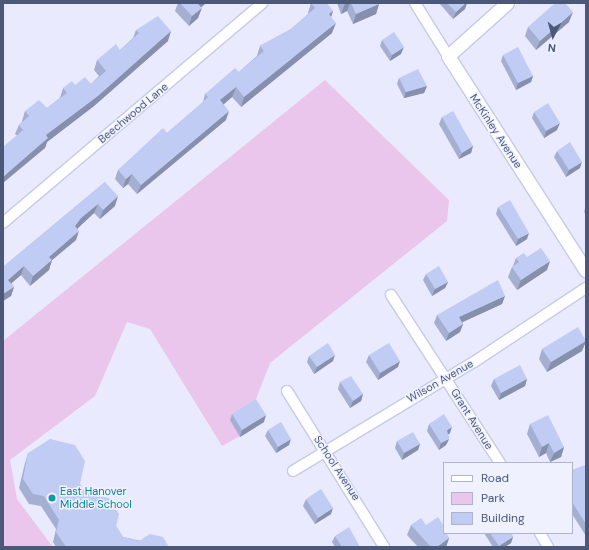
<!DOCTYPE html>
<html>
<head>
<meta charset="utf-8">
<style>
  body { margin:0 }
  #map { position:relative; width:589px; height:550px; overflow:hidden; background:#e9eafd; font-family:"DM Sans",sans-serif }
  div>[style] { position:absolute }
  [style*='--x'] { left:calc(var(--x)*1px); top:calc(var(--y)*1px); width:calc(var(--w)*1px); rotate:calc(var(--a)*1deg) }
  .green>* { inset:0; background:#ebc6ec }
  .roads { filter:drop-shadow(1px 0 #c5cbe6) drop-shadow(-1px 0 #c5cbe6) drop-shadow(0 1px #c5cbe6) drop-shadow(0 -1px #c5cbe6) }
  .street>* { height:10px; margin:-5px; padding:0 5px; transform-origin:5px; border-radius:5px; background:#fff }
  .secondary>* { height:13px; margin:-6.5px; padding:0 6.5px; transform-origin:6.5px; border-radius:6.5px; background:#fff }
  .wall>* { inset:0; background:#a5afd2 }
  .shaded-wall>* { inset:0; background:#868fab }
  .building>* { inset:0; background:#c0ccf4 }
  .dots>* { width:11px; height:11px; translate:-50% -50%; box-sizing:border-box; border:2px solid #f0f1ff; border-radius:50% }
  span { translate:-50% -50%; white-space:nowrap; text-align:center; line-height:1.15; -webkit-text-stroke:3px #f0f1ff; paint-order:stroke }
  .street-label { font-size:11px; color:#4b5879 }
  .culture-label { font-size:11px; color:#0d838f }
  .left { translate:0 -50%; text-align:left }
  .frame { position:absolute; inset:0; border:4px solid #4b5879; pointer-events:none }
  .legend { position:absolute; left:443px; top:462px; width:130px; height:72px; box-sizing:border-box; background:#f0f1ff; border:1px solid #aeb4c9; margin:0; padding:5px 7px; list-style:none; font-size:12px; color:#4b5879 }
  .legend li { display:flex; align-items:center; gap:8px; height:20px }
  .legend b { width:20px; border:1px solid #aeb4c9 }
  .north { position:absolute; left:533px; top:16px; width:40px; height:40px; -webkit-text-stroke:3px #f0f1ff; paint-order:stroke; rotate:186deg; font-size:11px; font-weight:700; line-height:16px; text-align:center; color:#4b5879 }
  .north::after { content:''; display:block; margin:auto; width:14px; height:18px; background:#4b5879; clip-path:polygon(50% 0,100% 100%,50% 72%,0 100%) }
</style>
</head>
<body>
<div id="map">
  <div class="green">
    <i style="clip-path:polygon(325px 80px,449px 200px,447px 221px,270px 363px,242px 435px,222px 446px,150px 329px,127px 322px,95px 396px,10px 460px,17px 499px,53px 547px,3px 547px,3px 341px)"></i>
  </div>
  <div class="roads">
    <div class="street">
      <i style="--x:415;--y:3;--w:62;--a:58.1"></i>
      <i style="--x:3;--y:223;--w:340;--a:-40.3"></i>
      <i style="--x:391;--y:295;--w:200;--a:57"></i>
      <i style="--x:287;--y:391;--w:184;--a:58.1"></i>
      <i style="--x:293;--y:471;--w:211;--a:-31.1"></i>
      <i style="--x:474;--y:362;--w:134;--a:-33.5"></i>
      <i style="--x:540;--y:533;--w:16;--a:60"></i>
    </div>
    <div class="secondary">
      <i style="--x:507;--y:3;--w:79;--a:138.1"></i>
      <i style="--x:448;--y:56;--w:255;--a:57.3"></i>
    </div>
  </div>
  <div class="wall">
    <i style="clip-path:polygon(178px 3px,206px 3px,201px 7px,198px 18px,189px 26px,175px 11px)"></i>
    <i style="clip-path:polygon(311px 3px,333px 11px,331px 17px,332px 33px,241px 107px,232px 97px,224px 104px,226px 120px,137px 194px,128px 184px,123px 188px,115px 179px,118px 170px,167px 133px,195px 109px,203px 102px,205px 94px,239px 72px,257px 56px,260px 46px,291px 29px,308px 14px,308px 13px)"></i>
    <i style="clip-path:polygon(337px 3px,379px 3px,379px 4px,376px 14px,353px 24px,347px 11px,341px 14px)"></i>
    <i style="clip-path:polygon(439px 3px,467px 3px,465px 9px,453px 19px)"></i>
    <i style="clip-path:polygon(569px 22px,536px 50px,525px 36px,528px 27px)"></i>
    <i style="clip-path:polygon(136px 30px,168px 41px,94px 106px,47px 142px,45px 148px,16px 135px,15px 134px,19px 125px,22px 122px,22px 121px,25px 111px,47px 108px,60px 98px,63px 88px,75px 85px,91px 84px,99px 76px,94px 70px,97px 60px,120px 50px,133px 38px)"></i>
    <i style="clip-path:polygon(382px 40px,401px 54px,390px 61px,380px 46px)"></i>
    <i style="clip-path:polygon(503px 55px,533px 76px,531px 82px,516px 90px,501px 61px)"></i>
    <i style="clip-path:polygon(399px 78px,427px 86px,424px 93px,404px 98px,397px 84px)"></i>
    <i style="clip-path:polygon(534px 112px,557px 130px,544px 138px,532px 118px)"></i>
    <i style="clip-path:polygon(442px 117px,473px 146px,471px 153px,459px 159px,439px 124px)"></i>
    <i style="clip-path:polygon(557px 151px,580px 168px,566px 177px,554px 157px)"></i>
    <i style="clip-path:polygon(105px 182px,115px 206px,100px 219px,94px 213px,78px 228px,76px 240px,52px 260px,49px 270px,30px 286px,21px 275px,11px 283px,14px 287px,11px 296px,3px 301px,3px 267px)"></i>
    <i style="clip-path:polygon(586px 205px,586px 215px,584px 212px)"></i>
    <i style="clip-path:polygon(498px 207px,527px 239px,516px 246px,496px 214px)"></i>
    <i style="clip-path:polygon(527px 257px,547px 270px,517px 290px,508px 277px,512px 267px,513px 266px,516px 258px)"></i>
    <i style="clip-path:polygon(426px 274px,448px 282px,445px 288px,432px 296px,423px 280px)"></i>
    <i style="clip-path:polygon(505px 296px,502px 304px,463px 322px,463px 324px,460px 332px,446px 341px,434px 323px,437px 315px)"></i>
    <i style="clip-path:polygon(586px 341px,582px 351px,547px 372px,539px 359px,542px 349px)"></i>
    <i style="clip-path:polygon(369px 355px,398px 367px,378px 380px,366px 362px)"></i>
    <i style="clip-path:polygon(309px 356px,333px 361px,314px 374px,307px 362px)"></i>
    <i style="clip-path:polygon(494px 379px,527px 379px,525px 386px,499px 400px,491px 386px)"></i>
    <i style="clip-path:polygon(340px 382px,363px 394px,361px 401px,350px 408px,338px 389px)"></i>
    <i style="clip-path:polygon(232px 414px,264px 422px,240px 437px,230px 420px)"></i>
    <i style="clip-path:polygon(429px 424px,450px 433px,448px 434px,449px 439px,446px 445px,439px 450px,427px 431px)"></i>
    <i style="clip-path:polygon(530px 424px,564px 447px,561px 457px,550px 462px,546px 453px,539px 457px,527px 434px)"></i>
    <i style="clip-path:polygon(268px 430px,289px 445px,276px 453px,265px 436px)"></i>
    <i style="clip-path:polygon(397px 441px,420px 444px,418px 450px,402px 460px,395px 448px)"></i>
    <i style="clip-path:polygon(28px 453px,80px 484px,85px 493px,116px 526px,123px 537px,169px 547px,56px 547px,53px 542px,56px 529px,41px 506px,29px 504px,19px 488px,25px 463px)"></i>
    <i style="clip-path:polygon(586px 466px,586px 536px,572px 514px,572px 470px)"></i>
    <i style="clip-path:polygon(306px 499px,331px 514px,315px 524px,303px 506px)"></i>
    <i style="clip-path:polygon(411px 525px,444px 530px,449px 538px,446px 547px,418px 547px,407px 535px)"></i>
    <i style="clip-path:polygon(484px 533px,511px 533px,513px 537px,511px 543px,505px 547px,493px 547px)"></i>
    <i style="clip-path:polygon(335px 536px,360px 547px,335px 547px,332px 542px)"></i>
  </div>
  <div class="shaded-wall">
    <i style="clip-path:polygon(199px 3px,206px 3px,194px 14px,198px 4px)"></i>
    <i style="clip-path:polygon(348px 3px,350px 3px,347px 11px,341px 14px,345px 4px)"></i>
    <i style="clip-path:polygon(466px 3px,467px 3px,465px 9px,453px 19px,456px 12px)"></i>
    <i style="clip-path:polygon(379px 4px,376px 14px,353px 24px,356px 14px)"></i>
    <i style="clip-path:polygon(202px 8px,198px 18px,189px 26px,192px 16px)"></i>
    <i style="clip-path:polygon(333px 11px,330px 20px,329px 14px)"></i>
    <i style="clip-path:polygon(573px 12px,569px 22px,536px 50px,540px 41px)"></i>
    <i style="clip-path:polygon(336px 23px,332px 33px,241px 107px,244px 97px)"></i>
    <i style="clip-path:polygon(171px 31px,168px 41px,94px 106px,47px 142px,45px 148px,3px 183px,3px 177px,46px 135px)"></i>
    <i style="clip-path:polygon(404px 47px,401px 54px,390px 61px,392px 55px)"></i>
    <i style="clip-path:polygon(533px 76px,531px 82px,516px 90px,518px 83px)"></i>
    <i style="clip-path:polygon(427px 86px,424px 93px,404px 98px,406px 92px)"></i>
    <i style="clip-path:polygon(236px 87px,232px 97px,217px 110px,220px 100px)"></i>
    <i style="clip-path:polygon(229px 111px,226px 120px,137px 194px,141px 185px)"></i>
    <i style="clip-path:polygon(560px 123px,557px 130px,544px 138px,546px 131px)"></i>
    <i style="clip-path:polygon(473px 146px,471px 153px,459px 159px,462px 153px)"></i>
    <i style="clip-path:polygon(582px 162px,580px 168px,566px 177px,569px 170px)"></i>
    <i style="clip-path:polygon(132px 174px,128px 184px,123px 188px,126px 179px)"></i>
    <i style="clip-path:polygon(118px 196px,115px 206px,100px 219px,103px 210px)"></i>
    <i style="clip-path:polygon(98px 204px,94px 213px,78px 228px,72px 236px,75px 226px,81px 218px)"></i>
    <i style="clip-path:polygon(79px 231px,76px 240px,45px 266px,49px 257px)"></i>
    <i style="clip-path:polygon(529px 233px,527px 239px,516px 246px,518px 239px)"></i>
    <i style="clip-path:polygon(52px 260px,49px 270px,30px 286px,33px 276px)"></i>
    <i style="clip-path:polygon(550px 261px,547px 270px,517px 290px,521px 280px)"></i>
    <i style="clip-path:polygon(24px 266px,21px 275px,5px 289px,8px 280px)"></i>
    <i style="clip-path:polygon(448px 282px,445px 288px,432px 296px,435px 289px)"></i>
    <i style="clip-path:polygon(14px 287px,11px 296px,3px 301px,3px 294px)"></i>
    <i style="clip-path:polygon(505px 296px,502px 304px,456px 325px,459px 317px)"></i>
    <i style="clip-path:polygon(463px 324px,460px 332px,446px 341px,449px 333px)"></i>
    <i style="clip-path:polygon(586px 341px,582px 351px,547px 372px,551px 362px)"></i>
    <i style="clip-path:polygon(335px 355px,333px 361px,314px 374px,317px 367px)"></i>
    <i style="clip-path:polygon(400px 361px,398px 367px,378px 380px,380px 373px)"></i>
    <i style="clip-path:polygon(527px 379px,525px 386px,499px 400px,501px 393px)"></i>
    <i style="clip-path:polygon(363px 394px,361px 401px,350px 408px,353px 401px)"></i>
    <i style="clip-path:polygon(266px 415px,264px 422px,240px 437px,242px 430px)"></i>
    <i style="clip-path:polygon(452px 427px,450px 433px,445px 437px,447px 430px)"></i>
    <i style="clip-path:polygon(291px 439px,289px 445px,276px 453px,278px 447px)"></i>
    <i style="clip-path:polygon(449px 439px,446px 445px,439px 450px,441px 443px)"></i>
    <i style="clip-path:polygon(549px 443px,546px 453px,539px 457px,542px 447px)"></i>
    <i style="clip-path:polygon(420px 444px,418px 450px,402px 460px,404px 453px)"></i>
    <i style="clip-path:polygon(564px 447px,561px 457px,550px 462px,554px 453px)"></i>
    <i style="clip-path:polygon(333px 508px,331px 514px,315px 524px,318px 518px)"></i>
    <i style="clip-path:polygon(513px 537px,511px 543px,505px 547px,498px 547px,499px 546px)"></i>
    <i style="clip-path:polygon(449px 538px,446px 547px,437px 547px)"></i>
  </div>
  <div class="building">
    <i style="clip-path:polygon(180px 3px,199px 3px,198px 4px,202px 8px,192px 16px)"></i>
    <i style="clip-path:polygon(311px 3px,327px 3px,333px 11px,329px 14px,336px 23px,244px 97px,236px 87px,220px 100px,229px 111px,141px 185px,132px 174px,126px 179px,118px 170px,163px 128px,167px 133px,195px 109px,208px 97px,205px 94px,235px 68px,239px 72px,264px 51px,260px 46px,291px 29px,315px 8px)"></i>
    <i style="clip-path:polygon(351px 3px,379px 3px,379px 4px,356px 14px)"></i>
    <i style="clip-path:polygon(447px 3px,466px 3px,456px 12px)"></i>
    <i style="clip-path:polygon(555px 3px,565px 3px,573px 12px,540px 41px,528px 27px)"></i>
    <i style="clip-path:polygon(158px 16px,171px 31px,98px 96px,46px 135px,48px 138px,3px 177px,3px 147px,23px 130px,19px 125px,29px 116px,25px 111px,39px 100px,47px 108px,67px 93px,63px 88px,72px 81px,75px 85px,85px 77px,91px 84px,106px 71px,97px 60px,116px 44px,120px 50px,139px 33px,136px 30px)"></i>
    <i style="clip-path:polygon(394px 32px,404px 47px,392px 55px,382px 40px)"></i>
    <i style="clip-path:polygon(518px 47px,533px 76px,518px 83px,503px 55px)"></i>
    <i style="clip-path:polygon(418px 69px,427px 86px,406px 92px,399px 78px)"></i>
    <i style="clip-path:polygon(548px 103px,560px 123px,546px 131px,534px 112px)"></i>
    <i style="clip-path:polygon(453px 111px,473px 146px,462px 153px,442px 117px)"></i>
    <i style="clip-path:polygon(570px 142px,582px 162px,569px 170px,557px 151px)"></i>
    <i style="clip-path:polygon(105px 182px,118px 196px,103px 210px,98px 204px,81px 218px,75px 226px,79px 231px,49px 257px,52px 260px,33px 276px,24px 266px,8px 280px,14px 287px,3px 294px,3px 267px)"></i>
    <i style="clip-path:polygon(510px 200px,529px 233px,518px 239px,498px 207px)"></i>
    <i style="clip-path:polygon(541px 248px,550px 261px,521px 280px,512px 267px,519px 262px,516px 258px,524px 253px,527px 257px)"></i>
    <i style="clip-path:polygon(439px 266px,448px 282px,435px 289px,426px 274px)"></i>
    <i style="clip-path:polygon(498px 280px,505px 296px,459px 317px,463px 324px,449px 333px,437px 315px)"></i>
    <i style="clip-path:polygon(578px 327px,586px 341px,551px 362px,542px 349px)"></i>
    <i style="clip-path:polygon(328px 343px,335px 355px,317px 367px,309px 356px)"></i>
    <i style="clip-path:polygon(389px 343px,400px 361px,380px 373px,369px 355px)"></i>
    <i style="clip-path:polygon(520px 365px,527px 379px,501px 393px,494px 379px)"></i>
    <i style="clip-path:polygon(351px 376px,363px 394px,353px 401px,340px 382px)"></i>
    <i style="clip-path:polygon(256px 399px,266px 415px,242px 430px,232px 414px)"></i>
    <i style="clip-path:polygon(444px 414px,452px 427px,447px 430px,449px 439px,441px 443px,429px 424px)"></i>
    <i style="clip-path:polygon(548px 415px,564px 447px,554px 453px,549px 443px,542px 447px,530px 424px)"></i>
    <i style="clip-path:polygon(281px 422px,291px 439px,278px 447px,268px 430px)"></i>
    <i style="clip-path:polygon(413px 432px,420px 444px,404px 453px,397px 441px)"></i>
    <i style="clip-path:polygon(50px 439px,75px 445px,85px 461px,80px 484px,85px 493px,109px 498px,119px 514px,116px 526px,123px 537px,139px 541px,150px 534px,163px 537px,169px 547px,66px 547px,56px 532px,59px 520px,44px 496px,33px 494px,23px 479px,28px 453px)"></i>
    <i style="clip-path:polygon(585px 465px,586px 466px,586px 524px,572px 502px,572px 470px)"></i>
    <i style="clip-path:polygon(321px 489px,333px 508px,318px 518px,306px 499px)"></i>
    <i style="clip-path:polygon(438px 517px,444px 526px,444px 528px,442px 529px,444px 531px,444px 533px,446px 533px,449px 538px,437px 547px,431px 547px,411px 525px,421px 518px,426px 525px)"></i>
    <i style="clip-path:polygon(349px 527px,360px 547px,342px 547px,335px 536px)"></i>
    <i style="clip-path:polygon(490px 533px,511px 533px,513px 537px,499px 546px)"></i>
  </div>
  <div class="dots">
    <i style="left:52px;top:498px;background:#0f9aa8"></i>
  </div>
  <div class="street-label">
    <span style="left:133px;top:113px;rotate:-40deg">Beechwood Lane</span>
    <span style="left:496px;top:131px;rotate:57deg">McKinley Avenue</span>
    <span style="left:440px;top:381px;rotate:-30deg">Wilson Avenue</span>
    <span style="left:472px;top:419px;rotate:58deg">Grant Avenue</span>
    <span style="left:337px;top:468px;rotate:57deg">School Avenue</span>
  </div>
  <div class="culture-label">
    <span class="left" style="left:60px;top:498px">East Hanover<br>Middle School</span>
  </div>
  <div class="frame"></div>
  <ul class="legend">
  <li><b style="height:5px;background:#fff"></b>Road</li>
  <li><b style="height:11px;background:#ebc6ec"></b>Park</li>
  <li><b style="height:11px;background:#c0ccf4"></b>Building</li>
  </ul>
  <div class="north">N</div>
</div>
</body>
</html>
